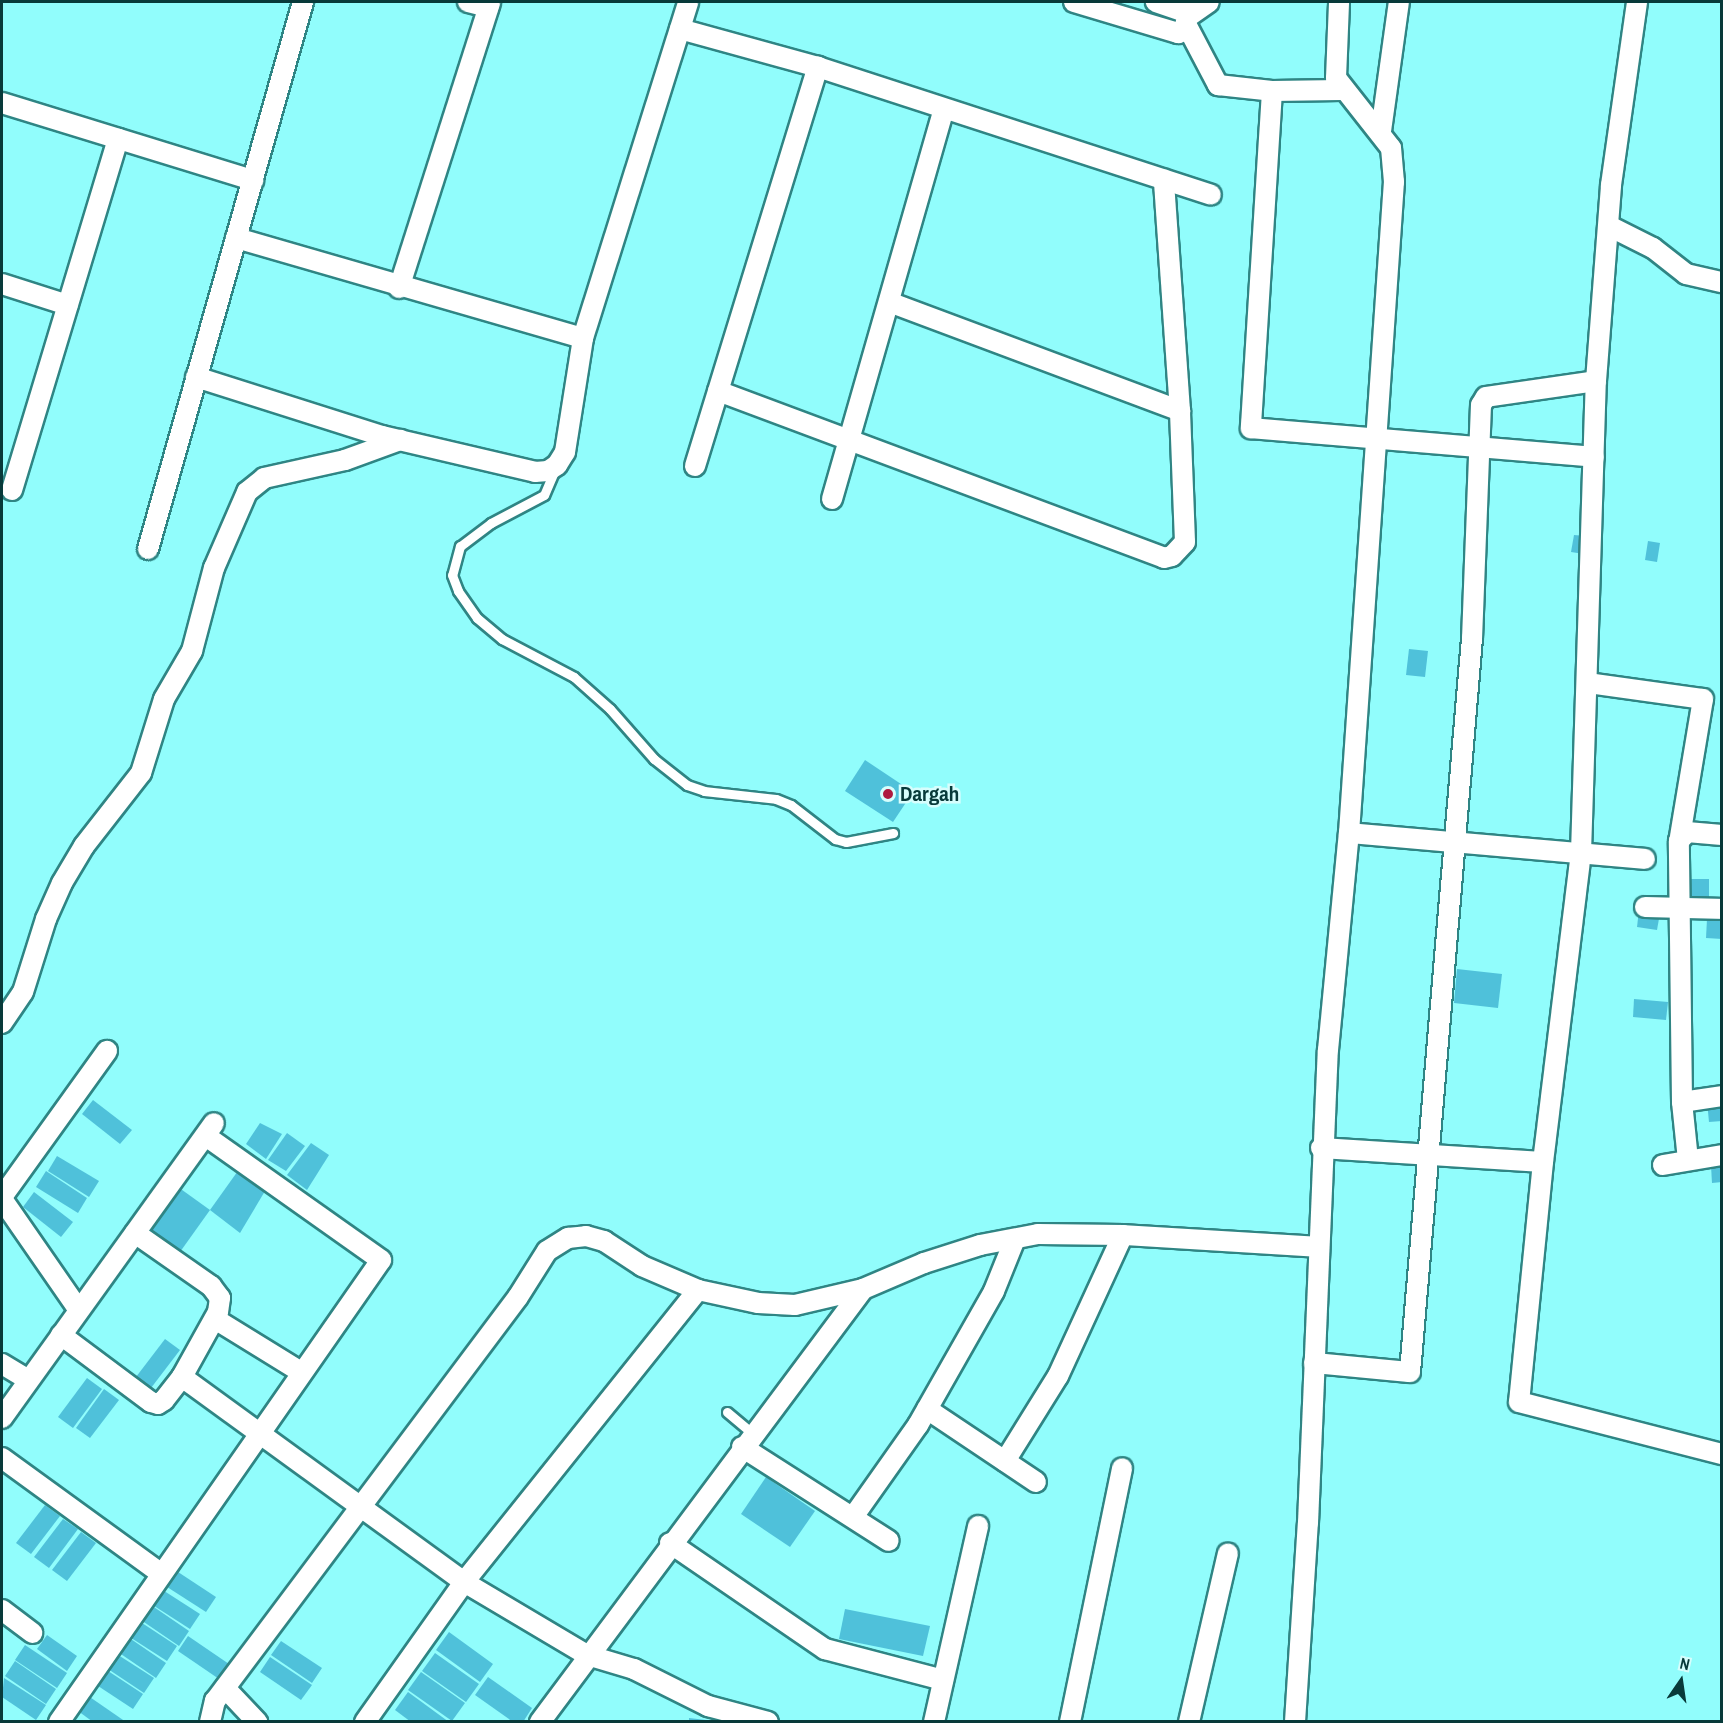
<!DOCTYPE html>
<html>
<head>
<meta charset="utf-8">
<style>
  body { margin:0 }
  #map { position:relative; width:1723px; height:1723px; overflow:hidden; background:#91fdfc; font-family:"Archivo Narrow",sans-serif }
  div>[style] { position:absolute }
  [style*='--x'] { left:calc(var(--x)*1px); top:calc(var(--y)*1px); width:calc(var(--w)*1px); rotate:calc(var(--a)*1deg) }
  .building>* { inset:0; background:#4fc1da }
  .roads { filter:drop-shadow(2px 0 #2f8584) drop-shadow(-2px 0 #2f8584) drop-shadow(0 2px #2f8584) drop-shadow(0 -2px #2f8584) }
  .service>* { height:9px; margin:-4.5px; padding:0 4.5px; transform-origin:4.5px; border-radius:4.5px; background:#fff }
  .minor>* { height:20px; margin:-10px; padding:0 10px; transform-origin:10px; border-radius:10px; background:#fff }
  .dots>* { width:16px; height:16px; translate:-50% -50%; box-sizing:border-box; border:3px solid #d7fefd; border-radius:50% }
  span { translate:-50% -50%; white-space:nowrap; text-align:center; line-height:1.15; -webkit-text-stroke:5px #d7fefd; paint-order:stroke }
  .poi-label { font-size:21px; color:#083a3a; font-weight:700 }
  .left { translate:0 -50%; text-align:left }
  .frame { position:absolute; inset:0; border:3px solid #083a3a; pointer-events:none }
  .north { position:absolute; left:1651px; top:1651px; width:60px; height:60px; -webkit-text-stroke:4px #d7fefd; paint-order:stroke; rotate:13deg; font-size:16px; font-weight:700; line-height:24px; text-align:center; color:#083a3a }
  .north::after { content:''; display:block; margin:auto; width:21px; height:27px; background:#083a3a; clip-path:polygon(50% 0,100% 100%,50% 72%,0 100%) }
</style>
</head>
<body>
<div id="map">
  <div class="building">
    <i style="clip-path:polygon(1574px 535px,1586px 536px,1584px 554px,1571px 552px)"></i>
    <i style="clip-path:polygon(1648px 541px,1660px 543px,1657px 562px,1645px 560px)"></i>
    <i style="clip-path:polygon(1409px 649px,1428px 651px,1425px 677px,1406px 675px)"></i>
    <i style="clip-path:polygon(865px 760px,913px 792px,893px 822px,845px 791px)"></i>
    <i style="clip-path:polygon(1683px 879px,1709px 879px,1709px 900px,1683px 900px)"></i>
    <i style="clip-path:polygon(1639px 910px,1660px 913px,1657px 930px,1637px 927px)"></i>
    <i style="clip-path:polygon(1707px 919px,1722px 920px,1722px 939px,1706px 938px)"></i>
    <i style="clip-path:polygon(1457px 969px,1502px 974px,1498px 1008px,1454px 1003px)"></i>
    <i style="clip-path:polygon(1634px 999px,1668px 1002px,1666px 1020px,1633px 1017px)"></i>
    <i style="clip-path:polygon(93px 1100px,132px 1130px,120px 1144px,82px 1114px)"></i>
    <i style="clip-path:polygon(1722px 1100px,1722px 1121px,1709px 1122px,1707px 1101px)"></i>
    <i style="clip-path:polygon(260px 1123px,282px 1134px,266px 1159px,246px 1144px)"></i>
    <i style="clip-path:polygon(287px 1133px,305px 1146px,286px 1171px,268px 1160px)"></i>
    <i style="clip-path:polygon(311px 1143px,329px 1155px,307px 1190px,287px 1175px)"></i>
    <i style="clip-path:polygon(57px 1156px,99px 1181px,89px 1197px,48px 1171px)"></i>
    <i style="clip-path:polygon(1722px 1165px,1722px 1182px,1712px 1183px,1711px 1166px)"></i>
    <i style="clip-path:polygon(240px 1168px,268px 1186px,240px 1233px,210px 1210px)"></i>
    <i style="clip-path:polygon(46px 1171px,87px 1198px,78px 1213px,36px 1187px)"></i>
    <i style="clip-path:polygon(178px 1187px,210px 1210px,180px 1252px,146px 1231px)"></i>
    <i style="clip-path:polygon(34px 1192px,73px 1222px,61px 1237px,23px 1207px)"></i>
    <i style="clip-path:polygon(165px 1339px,180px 1350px,151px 1388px,136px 1377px)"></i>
    <i style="clip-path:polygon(87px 1378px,102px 1389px,73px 1428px,58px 1417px)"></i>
    <i style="clip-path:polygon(104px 1389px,119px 1400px,90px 1438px,76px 1428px)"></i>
    <i style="clip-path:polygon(766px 1477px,815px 1511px,790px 1547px,741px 1514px)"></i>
    <i style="clip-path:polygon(45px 1505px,60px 1516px,31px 1554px,16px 1543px)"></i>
    <i style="clip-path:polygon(63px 1519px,78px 1529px,49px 1568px,34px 1557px)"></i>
    <i style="clip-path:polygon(81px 1532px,96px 1543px,67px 1581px,52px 1570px)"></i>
    <i style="clip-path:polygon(175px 1570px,216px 1597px,206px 1612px,164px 1585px)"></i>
    <i style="clip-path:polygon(158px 1587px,200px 1614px,190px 1629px,148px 1602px)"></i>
    <i style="clip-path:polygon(148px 1603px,189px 1631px,179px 1646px,138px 1618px)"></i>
    <i style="clip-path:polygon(845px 1609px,930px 1626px,923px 1656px,839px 1639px)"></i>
    <i style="clip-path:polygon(136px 1619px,177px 1646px,167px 1661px,125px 1634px)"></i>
    <i style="clip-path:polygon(449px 1632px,493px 1664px,480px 1682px,436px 1650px)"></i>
    <i style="clip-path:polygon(47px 1635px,77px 1656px,67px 1671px,37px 1649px)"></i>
    <i style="clip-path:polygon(125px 1635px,166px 1663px,156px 1678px,115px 1650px)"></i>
    <i style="clip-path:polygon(188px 1636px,229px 1664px,219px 1679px,178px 1651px)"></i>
    <i style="clip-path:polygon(281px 1641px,322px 1668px,312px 1683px,271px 1655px)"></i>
    <i style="clip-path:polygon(25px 1645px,67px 1673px,57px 1688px,15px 1660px)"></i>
    <i style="clip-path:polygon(112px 1651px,154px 1678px,144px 1693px,102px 1665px)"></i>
    <i style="clip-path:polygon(435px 1653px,479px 1684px,466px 1702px,422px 1671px)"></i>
    <i style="clip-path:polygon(270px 1657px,312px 1685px,301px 1700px,260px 1672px)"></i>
    <i style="clip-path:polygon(15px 1661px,56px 1689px,46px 1704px,5px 1676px)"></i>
    <i style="clip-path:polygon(102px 1667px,143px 1694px,133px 1709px,92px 1682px)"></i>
    <i style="clip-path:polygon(421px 1672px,465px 1703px,452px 1721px,408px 1690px)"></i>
    <i style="clip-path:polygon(488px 1677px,532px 1708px,523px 1722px,513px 1722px,475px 1695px)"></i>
    <i style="clip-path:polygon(4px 1678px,46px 1705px,36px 1720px,2px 1697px)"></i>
    <i style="clip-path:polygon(408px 1692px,449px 1722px,411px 1722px,395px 1710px)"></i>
    <i style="clip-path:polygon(84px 1693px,126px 1722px,93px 1722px,74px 1708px)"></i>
    <i style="clip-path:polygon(689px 1718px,706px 1720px,706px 1722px,689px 1722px)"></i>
  </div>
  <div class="roads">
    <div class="service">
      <i style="--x:556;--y:467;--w:30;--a:113"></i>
      <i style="--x:544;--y:495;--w:60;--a:152.2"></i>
      <i style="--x:491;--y:523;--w:39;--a:143"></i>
      <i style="--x:460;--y:546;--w:30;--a:105"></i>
      <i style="--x:452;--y:575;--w:17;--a:69"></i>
      <i style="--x:458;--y:591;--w:33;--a:55"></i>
      <i style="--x:477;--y:618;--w:33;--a:40"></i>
      <i style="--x:502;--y:639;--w:81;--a:27.8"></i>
      <i style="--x:574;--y:677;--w:48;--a:41.6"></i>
      <i style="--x:610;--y:709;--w:67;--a:48.7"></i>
      <i style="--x:654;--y:759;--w:42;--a:38.2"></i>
      <i style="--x:687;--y:785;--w:18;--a:19"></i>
      <i style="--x:704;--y:791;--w:72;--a:6.3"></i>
      <i style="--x:776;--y:799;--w:16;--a:22"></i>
      <i style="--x:791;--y:805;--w:56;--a:37.7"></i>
      <i style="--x:835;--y:839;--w:11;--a:15"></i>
      <i style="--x:846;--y:842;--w:48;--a:-10.8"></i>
      <i style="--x:727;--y:1412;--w:33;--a:40"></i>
    </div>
    <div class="minor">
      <i style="--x:468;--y:2;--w:21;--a:14"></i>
      <i style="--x:1074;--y:2;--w:109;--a:16.6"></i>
      <i style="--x:1178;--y:33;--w:7;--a:-27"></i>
      <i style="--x:1184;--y:30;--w:17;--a:-77"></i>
      <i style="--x:1188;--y:13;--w:34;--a:-161"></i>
      <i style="--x:1189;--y:16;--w:24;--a:-35"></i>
      <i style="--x:1187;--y:26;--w:67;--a:62.3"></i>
      <i style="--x:1218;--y:85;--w:54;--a:6.3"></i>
      <i style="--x:1272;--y:91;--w:69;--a:-0.8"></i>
      <i style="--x:680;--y:29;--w:143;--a:15.4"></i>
      <i style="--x:818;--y:67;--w:413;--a:18"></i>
      <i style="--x:1272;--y:91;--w:338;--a:93.6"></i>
      <i style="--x:1251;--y:428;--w:344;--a:4.8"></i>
      <i style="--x:2;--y:103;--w:263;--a:17.1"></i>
      <i style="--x:1381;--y:131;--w:130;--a:-82.1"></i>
      <i style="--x:1609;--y:226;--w:49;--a:26.6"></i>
      <i style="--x:1653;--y:248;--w:42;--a:38.2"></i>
      <i style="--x:1686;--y:274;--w:37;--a:13"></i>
      <i style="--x:236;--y:238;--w:361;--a:16.1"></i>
      <i style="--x:2;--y:284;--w:69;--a:17.7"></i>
      <i style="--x:399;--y:288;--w:300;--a:-72.3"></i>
      <i style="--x:889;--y:302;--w:311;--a:20.5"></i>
      <i style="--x:196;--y:377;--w:195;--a:17.6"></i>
      <i style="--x:382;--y:436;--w:157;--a:13.2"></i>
      <i style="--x:535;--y:472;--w:13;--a:-4"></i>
      <i style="--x:548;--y:471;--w:11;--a:-34"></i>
      <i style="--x:557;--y:465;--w:15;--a:-58"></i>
      <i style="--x:565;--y:452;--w:115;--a:-81"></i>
      <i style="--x:583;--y:338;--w:352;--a:-72.6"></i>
      <i style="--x:718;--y:391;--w:476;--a:20.5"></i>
      <i style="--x:1164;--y:558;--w:8;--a:-14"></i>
      <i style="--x:1172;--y:556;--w:19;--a:-47"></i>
      <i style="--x:1185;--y:542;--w:131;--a:-92.2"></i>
      <i style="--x:1180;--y:411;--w:232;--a:-94"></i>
      <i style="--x:695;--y:466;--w:418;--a:-72.9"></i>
      <i style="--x:12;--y:490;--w:367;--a:-73.2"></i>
      <i style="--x:832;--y:499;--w:406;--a:-74"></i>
      <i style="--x:148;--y:549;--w:569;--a:-74.18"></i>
      <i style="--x:1588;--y:683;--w:116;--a:7.9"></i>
      <i style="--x:1703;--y:699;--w:140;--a:99.5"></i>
      <i style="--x:1349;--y:833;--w:297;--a:5"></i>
      <i style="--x:1645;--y:907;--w:77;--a:1.5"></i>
      <i style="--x:2;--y:1023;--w:37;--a:-56"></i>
      <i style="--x:23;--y:992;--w:77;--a:-72.5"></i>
      <i style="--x:46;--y:919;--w:39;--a:-66"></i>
      <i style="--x:62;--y:883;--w:43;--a:-59.3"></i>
      <i style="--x:84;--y:846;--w:93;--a:-52"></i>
      <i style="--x:141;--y:773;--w:77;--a:-72.7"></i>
      <i style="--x:164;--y:699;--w:56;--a:-59.7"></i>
      <i style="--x:192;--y:651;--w:86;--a:-75.2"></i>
      <i style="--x:214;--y:568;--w:83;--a:-66.5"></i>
      <i style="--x:247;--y:492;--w:22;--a:-39"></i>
      <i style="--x:264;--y:478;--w:83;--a:-12.5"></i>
      <i style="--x:345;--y:460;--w:59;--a:-20"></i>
      <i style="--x:1682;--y:1102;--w:40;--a:-8.5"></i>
      <i style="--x:1321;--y:1148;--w:222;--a:3.6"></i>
      <i style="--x:1543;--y:1162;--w:311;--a:-83"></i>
      <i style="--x:1581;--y:853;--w:472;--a:-88.2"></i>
      <i style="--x:1596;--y:381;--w:197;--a:-85.6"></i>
      <i style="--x:1611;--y:185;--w:185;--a:-81.9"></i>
      <i style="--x:1688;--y:1160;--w:58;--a:-95.9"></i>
      <i style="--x:1682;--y:1102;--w:261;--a:-90.7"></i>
      <i style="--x:1679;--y:841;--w:12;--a:-48"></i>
      <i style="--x:1687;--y:832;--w:35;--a:5"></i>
      <i style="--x:1543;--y:1162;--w:241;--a:95.7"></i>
      <i style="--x:1519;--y:1402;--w:210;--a:14.4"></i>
      <i style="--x:1663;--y:1165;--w:60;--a:-9.6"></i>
      <i style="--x:2;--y:1197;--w:180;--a:-54.3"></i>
      <i style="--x:2;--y:1199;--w:135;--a:55.3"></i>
      <i style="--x:135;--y:1233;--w:93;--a:34.9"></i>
      <i style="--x:211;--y:1286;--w:15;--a:53"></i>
      <i style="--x:220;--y:1298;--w:14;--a:98"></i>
      <i style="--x:218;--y:1312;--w:74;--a:119"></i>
      <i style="--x:215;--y:1319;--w:101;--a:31.6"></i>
      <i style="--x:61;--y:1335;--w:112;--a:36.7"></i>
      <i style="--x:151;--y:1402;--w:7;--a:16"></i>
      <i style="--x:158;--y:1404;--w:7;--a:-34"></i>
      <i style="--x:164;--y:1400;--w:29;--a:-52"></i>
      <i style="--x:182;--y:1377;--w:349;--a:36"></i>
      <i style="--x:464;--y:1582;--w:143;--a:30.7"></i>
      <i style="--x:587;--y:1655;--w:49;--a:16.6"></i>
      <i style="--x:634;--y:1669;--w:83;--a:26.6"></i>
      <i style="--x:708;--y:1706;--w:62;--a:14.9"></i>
      <i style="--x:1314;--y:1363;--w:96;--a:5.4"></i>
      <i style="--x:1410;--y:1372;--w:736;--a:-85.17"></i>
      <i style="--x:1472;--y:639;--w:234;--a:-87.8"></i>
      <i style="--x:1481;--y:405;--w:9;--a:-58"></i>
      <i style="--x:1486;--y:397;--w:111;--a:-8.3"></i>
      <i style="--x:2;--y:1364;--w:31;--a:31"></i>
      <i style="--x:927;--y:1409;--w:131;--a:33.8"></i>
      <i style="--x:2;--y:1418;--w:363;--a:-54.3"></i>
      <i style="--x:742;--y:1447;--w:174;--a:32.6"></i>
      <i style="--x:2;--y:1458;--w:195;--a:36"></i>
      <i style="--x:1005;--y:1461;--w:100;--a:-58.1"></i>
      <i style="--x:1058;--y:1376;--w:155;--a:-65.3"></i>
      <i style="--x:853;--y:1517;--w:113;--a:-54.8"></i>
      <i style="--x:918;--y:1425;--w:154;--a:-60.4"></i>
      <i style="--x:994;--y:1291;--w:56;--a:-68"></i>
      <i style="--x:670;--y:1543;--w:188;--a:34.4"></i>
      <i style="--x:825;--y:1649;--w:122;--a:14.7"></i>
      <i style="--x:2;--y:1610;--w:38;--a:37"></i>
      <i style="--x:225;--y:1688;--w:47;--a:46.7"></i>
      <i style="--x:59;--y:1722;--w:563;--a:-55.12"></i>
      <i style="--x:381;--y:1260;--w:214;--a:-144.7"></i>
      <i style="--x:210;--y:1722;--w:22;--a:-77"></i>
      <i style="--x:215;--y:1701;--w:505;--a:-53.13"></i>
      <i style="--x:518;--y:1297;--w:54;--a:-57.8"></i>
      <i style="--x:547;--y:1251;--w:25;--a:-32"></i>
      <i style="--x:568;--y:1238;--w:18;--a:-6"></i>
      <i style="--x:586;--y:1236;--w:19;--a:16"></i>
      <i style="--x:604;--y:1241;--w:45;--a:33.3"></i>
      <i style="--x:642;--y:1266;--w:61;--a:23.2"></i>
      <i style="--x:698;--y:1290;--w:61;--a:12.2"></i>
      <i style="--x:758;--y:1303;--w:37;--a:3"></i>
      <i style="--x:795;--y:1305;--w:70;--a:-13.2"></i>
      <i style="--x:863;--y:1289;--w:66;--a:-23.1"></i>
      <i style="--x:924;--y:1263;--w:59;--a:-17.8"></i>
      <i style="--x:980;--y:1245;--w:59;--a:-10.7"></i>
      <i style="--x:1038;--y:1234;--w:85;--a:0.7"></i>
      <i style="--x:1123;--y:1235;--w:196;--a:3.5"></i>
      <i style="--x:365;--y:1722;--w:171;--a:-54.7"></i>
      <i style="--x:464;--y:1582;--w:374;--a:-51.3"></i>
      <i style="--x:540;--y:1722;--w:540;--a:-53.28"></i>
      <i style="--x:934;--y:1722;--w:201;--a:-77.3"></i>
      <i style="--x:1070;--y:1722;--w:259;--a:-78.4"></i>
      <i style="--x:1189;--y:1722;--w:173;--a:-77"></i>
      <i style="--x:1295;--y:1722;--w:199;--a:-86.3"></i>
      <i style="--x:1308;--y:1523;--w:473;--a:-87.6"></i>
      <i style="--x:1328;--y:1050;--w:218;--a:-84.5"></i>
      <i style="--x:1349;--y:833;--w:653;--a:-86.05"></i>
      <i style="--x:1394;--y:182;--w:34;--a:-95"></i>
      <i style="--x:1391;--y:148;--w:89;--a:-128.2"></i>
      <i style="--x:1336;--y:78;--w:76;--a:-87.7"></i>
    </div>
  </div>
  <div class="dots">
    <i style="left:888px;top:794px;background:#ae1a3f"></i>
  </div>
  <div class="poi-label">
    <span class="left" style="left:900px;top:794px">Dargah</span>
  </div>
  <div class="frame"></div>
  <div class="north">N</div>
</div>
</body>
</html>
